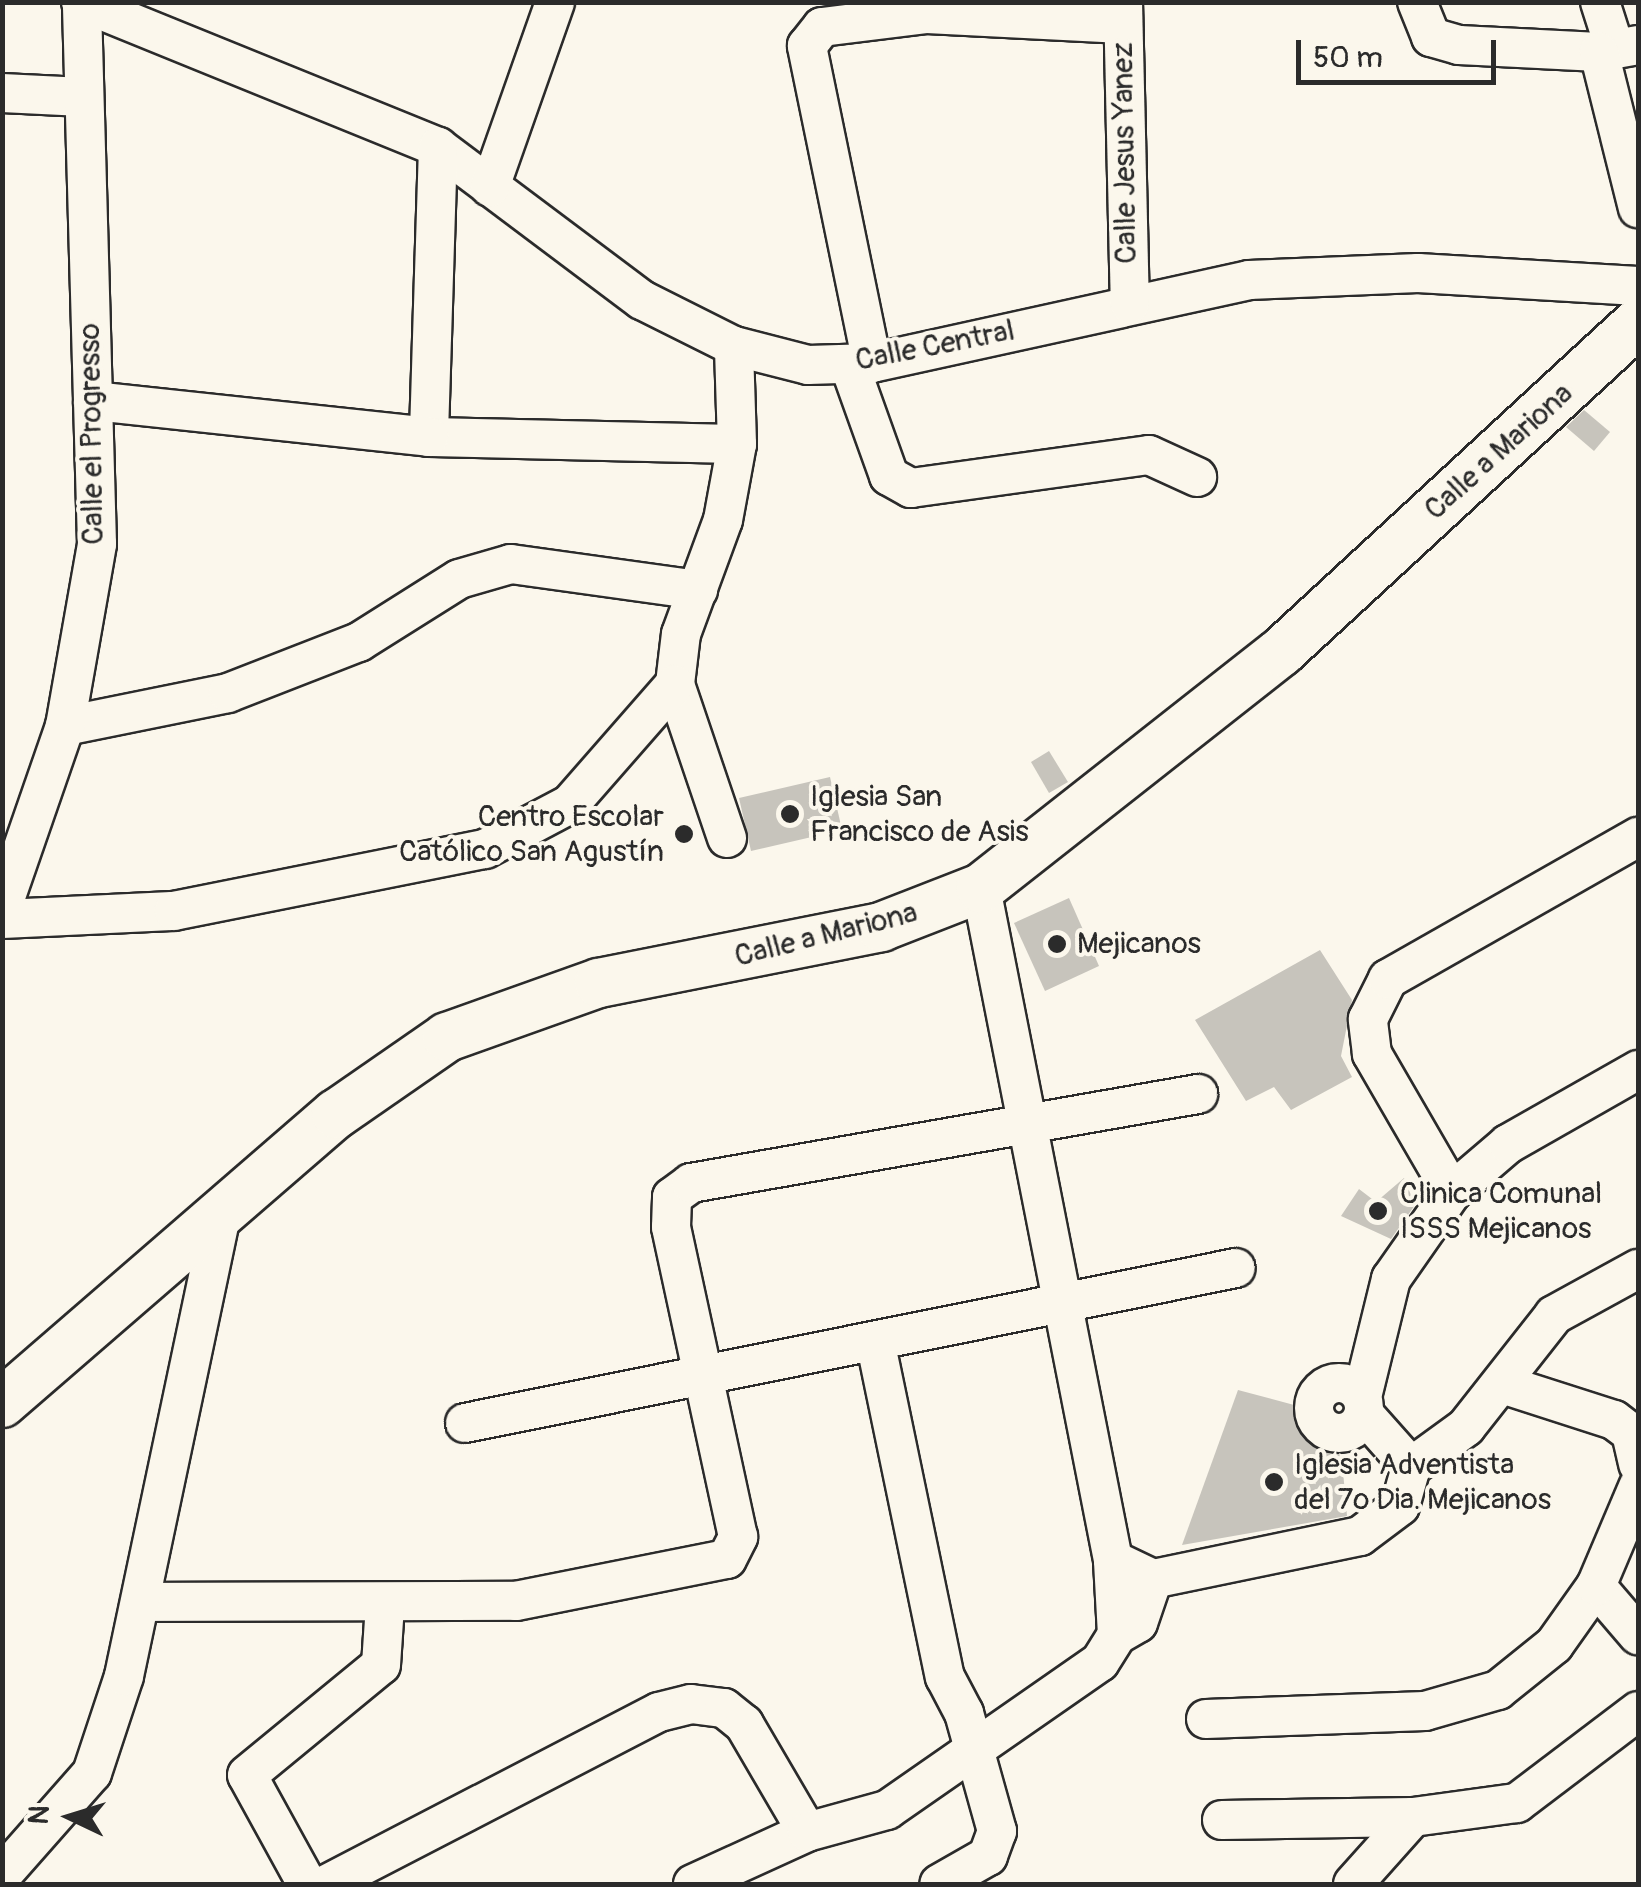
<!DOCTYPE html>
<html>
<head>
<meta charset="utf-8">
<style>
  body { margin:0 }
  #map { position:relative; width:1641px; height:1887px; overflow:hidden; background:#fbf7ec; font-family:Pangolin,sans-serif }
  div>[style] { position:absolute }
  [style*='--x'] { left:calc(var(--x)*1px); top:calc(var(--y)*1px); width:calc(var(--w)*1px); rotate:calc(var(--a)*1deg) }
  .building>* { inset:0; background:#c7c4bc }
  .roads { filter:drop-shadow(2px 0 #2b2b2b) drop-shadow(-2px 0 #2b2b2b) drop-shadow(0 2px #2b2b2b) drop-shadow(0 -2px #2b2b2b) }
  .minor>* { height:38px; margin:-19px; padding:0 19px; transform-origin:19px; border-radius:19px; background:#fbf7ec }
  .minor>.ring { margin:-19px; padding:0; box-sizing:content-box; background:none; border:38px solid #fbf7ec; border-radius:50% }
  .major>* { height:48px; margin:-24px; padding:0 24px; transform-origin:24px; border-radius:24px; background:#fbf7ec }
  .dots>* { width:28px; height:28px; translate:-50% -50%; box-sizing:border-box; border:5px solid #fbf7ec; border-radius:50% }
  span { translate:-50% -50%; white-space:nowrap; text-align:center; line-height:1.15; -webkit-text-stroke:8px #fbf7ec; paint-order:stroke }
  .street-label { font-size:30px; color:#2b2b2b }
  .poi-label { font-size:30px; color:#2b2b2b }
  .left { translate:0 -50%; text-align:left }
  .right { translate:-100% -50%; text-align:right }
  .frame { position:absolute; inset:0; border:5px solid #2b2b2b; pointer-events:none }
  .north { position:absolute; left:20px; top:1767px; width:100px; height:100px; -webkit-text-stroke:8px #fbf7ec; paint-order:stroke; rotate:274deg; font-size:28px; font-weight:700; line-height:40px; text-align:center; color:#2b2b2b }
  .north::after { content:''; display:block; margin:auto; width:35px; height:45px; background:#2b2b2b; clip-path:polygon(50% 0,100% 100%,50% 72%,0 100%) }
  .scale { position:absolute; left:1296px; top:40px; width:200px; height:45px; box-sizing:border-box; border:5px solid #2b2b2b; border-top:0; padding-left:12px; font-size:30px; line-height:35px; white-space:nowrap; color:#2b2b2b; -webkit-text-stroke:8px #fbf7ec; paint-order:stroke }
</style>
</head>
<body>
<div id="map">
  <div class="building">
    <i style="clip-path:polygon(1584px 410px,1610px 432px,1594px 451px,1566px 427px)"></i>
    <i style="clip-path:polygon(1049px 751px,1068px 782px,1049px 793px,1031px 762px)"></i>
    <i style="clip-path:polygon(830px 777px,842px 830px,751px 851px,739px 798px)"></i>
    <i style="clip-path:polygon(1069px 898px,1099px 966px,1045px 991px,1014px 923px)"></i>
    <i style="clip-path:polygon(1320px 950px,1352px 1000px,1341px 1056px,1352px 1077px,1291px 1110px,1274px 1087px,1246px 1101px,1195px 1020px)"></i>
    <i style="clip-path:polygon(1404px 1178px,1415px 1205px,1391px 1239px,1341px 1216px,1359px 1189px,1376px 1202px)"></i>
    <i style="clip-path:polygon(1238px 1390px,1309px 1409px,1341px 1449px,1347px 1516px,1182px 1545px)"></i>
  </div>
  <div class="roads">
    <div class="minor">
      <i style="--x:81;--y:2;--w:385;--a:22.1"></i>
      <i style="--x:438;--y:147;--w:255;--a:36.9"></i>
      <i style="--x:642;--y:300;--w:103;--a:26.6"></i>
      <i style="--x:734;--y:346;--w:76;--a:14.4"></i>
      <i style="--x:808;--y:365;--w:64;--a:-1.8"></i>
      <i style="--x:872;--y:363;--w:386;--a:-12.4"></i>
      <i style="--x:1249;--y:280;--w:169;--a:-2.4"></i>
      <i style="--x:1418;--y:273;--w:220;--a:3.4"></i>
      <i style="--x:1123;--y:2;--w:302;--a:88.7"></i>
      <i style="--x:1417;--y:2;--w:38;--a:68"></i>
      <i style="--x:1431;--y:37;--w:29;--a:16"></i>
      <i style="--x:1459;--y:45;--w:140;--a:2.9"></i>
      <i style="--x:1599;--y:52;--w:40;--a:-10"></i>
      <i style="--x:1600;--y:2;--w:49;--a:72.3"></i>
      <i style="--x:1599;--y:52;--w:161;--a:76"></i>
      <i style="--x:2;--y:93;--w:81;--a:2.8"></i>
      <i style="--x:438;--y:147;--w:290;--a:91.8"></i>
      <i style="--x:429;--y:437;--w:308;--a:1.3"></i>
      <i style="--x:490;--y:187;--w:196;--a:-70.6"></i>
      <i style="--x:872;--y:363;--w:324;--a:-101.6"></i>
      <i style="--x:807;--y:46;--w:24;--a:-52"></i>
      <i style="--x:822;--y:27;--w:106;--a:-7.1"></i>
      <i style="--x:927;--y:14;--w:196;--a:2.9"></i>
      <i style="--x:849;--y:364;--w:119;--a:70.3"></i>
      <i style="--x:889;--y:476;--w:25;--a:29"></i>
      <i style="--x:911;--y:488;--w:240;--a:-7.9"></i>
      <i style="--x:1149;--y:455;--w:53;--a:24.6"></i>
      <i style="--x:93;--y:401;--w:338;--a:6.1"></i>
      <i style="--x:65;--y:726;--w:166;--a:-11.4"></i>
      <i style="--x:228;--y:693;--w:141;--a:-21.3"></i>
      <i style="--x:359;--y:642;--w:118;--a:-32.2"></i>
      <i style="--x:459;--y:579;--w:54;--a:-16.1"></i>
      <i style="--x:511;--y:564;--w:189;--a:7.9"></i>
      <i style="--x:727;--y:838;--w:163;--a:-108.7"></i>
      <i style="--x:675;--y:684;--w:50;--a:-83.2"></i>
      <i style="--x:681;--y:634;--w:121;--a:-69.8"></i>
      <i style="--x:723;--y:520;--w:77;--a:-79.6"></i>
      <i style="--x:737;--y:444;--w:98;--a:-91.8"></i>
      <i style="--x:2;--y:908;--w:193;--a:-70.9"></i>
      <i style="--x:65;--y:726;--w:185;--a:-80"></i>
      <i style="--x:97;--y:544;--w:537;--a:-91.6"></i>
      <i style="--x:2;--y:919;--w:172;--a:-2.7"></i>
      <i style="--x:174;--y:911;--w:317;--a:-11.3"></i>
      <i style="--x:485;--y:849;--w:96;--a:-27.9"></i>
      <i style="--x:570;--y:804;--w:159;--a:-48.8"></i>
      <i style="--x:1452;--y:1192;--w:160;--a:-120.1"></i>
      <i style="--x:1372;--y:1054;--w:35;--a:-97"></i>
      <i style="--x:1368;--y:1019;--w:45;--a:-63.4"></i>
      <i style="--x:1388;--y:979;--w:288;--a:-29.6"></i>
      <i style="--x:876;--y:1345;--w:339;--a:78.3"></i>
      <i style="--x:945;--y:1677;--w:41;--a:62.2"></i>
      <i style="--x:964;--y:1713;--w:123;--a:74.4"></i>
      <i style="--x:997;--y:1831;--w:27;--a:110"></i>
      <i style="--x:988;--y:1856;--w:56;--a:150.3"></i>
      <i class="ring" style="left:1314px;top:1383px;width:12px;height:12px"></i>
      <i style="--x:1505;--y:1385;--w:114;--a:17.8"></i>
      <i style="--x:1614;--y:1420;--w:21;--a:37"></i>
      <i style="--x:1631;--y:1433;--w:32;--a:77"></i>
      <i style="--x:1362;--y:1397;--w:122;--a:-76.2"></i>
      <i style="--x:1391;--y:1279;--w:106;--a:-55"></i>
      <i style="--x:1452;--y:1192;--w:74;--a:-40.6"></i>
      <i style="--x:1508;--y:1144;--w:150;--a:-29.6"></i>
      <i style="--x:1364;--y:1414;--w:71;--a:48.4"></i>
      <i style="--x:465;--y:1423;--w:786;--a:-11.37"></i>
      <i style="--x:1113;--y:1560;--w:44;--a:25.4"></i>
      <i style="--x:1153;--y:1579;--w:211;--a:-11.7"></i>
      <i style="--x:1360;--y:1536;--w:50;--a:-36.9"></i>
      <i style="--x:1400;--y:1506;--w:41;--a:-74.2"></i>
      <i style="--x:1411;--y:1467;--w:68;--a:-36"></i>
      <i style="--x:1466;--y:1427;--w:142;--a:-51.8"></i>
      <i style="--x:1554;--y:1315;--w:96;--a:-28.7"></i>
      <i style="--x:1596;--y:1586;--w:65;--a:49.4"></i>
      <i style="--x:142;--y:1602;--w:374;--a:-0.2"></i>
      <i style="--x:516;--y:1601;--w:215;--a:-11.3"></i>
      <i style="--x:727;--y:1559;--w:25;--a:-63"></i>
      <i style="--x:738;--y:1537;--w:317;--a:-102.2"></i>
      <i style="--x:671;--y:1227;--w:30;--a:-88"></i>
      <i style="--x:672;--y:1197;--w:24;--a:-36"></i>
      <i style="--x:691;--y:1183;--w:515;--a:-9.96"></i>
      <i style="--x:1117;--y:1635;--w:24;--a:-30"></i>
      <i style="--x:1138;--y:1623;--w:46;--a:-71.2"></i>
      <i style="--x:1206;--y:1719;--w:219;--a:-2.1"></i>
      <i style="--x:1425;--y:1711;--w:76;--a:-16"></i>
      <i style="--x:1498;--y:1690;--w:72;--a:-38.8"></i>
      <i style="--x:1554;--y:1645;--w:72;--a:-54.6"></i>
      <i style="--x:1596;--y:1586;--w:108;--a:-67"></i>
      <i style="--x:1222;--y:1820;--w:191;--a:-0.9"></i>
      <i style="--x:2;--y:1875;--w:136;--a:-48.6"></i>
      <i style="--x:92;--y:1773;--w:102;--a:-71.7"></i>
      <i style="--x:124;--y:1676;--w:471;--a:-78.1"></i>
      <i style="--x:307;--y:1884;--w:124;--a:-118.8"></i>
      <i style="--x:247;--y:1775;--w:173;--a:-39.4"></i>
      <i style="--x:381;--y:1665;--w:61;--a:-86.2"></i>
      <i style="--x:327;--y:1884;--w:374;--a:-27.4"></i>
      <i style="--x:659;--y:1712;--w:33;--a:-14"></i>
      <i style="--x:691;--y:1704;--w:33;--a:7"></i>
      <i style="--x:724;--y:1708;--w:26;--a:39"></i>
      <i style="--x:744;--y:1724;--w:125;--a:59.7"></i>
      <i style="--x:693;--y:1884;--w:125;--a:-24.5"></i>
      <i style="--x:807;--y:1832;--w:83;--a:-15.4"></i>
      <i style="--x:887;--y:1810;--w:259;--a:-34.8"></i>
      <i style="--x:1100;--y:1662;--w:32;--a:-58"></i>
      <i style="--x:1117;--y:1635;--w:75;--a:-93.1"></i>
      <i style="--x:1113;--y:1560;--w:685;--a:-101.11"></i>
      <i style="--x:1353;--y:1884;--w:90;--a:-48.2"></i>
      <i style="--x:1413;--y:1817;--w:105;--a:-7.7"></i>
      <i style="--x:1517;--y:1803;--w:152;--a:-37.2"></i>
    </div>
    <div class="major">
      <i style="--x:2;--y:1403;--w:442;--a:-40.9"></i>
      <i style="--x:336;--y:1114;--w:135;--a:-34.7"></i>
      <i style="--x:447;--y:1037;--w:161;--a:-19.6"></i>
      <i style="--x:599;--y:983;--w:288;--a:-11.2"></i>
      <i style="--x:881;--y:927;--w:107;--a:-21.3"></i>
      <i style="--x:981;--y:888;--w:382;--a:-38.2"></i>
      <i style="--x:1281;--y:652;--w:485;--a:-42.7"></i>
    </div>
  </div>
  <div class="dots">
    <i style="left:790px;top:814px;background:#2b2b2b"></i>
    <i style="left:684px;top:834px;background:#2b2b2b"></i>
    <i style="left:1057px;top:944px;background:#2b2b2b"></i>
    <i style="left:1378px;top:1211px;background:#2b2b2b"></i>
    <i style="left:1274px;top:1482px;background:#2b2b2b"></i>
  </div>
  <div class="street-label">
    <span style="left:1125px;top:153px;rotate:-91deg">Calle Jesus Yanez</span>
    <span style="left:935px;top:346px;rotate:-11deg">Calle Central</span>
    <span style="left:92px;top:434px;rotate:-91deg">Calle el Progresso</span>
    <span style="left:1499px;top:452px;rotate:-42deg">Calle a Mariona</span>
    <span style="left:826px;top:935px;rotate:-14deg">Calle a Mariona</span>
  </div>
  <div class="poi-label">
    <span class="left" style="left:810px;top:814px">Iglesia San<br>Francisco de Asis</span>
    <span class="right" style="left:664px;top:834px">Centro Escolar<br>Católico San Agustín</span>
    <span class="left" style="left:1077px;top:944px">Mejicanos</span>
    <span class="left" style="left:1400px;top:1211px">Clinica Comunal<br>ISSS Mejicanos</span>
    <span class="left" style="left:1294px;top:1482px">Iglesia Adventista<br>del 7o Dia. Mejicanos</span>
  </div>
  <div class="frame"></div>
  <div class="north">N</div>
  <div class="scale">50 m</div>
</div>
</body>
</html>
